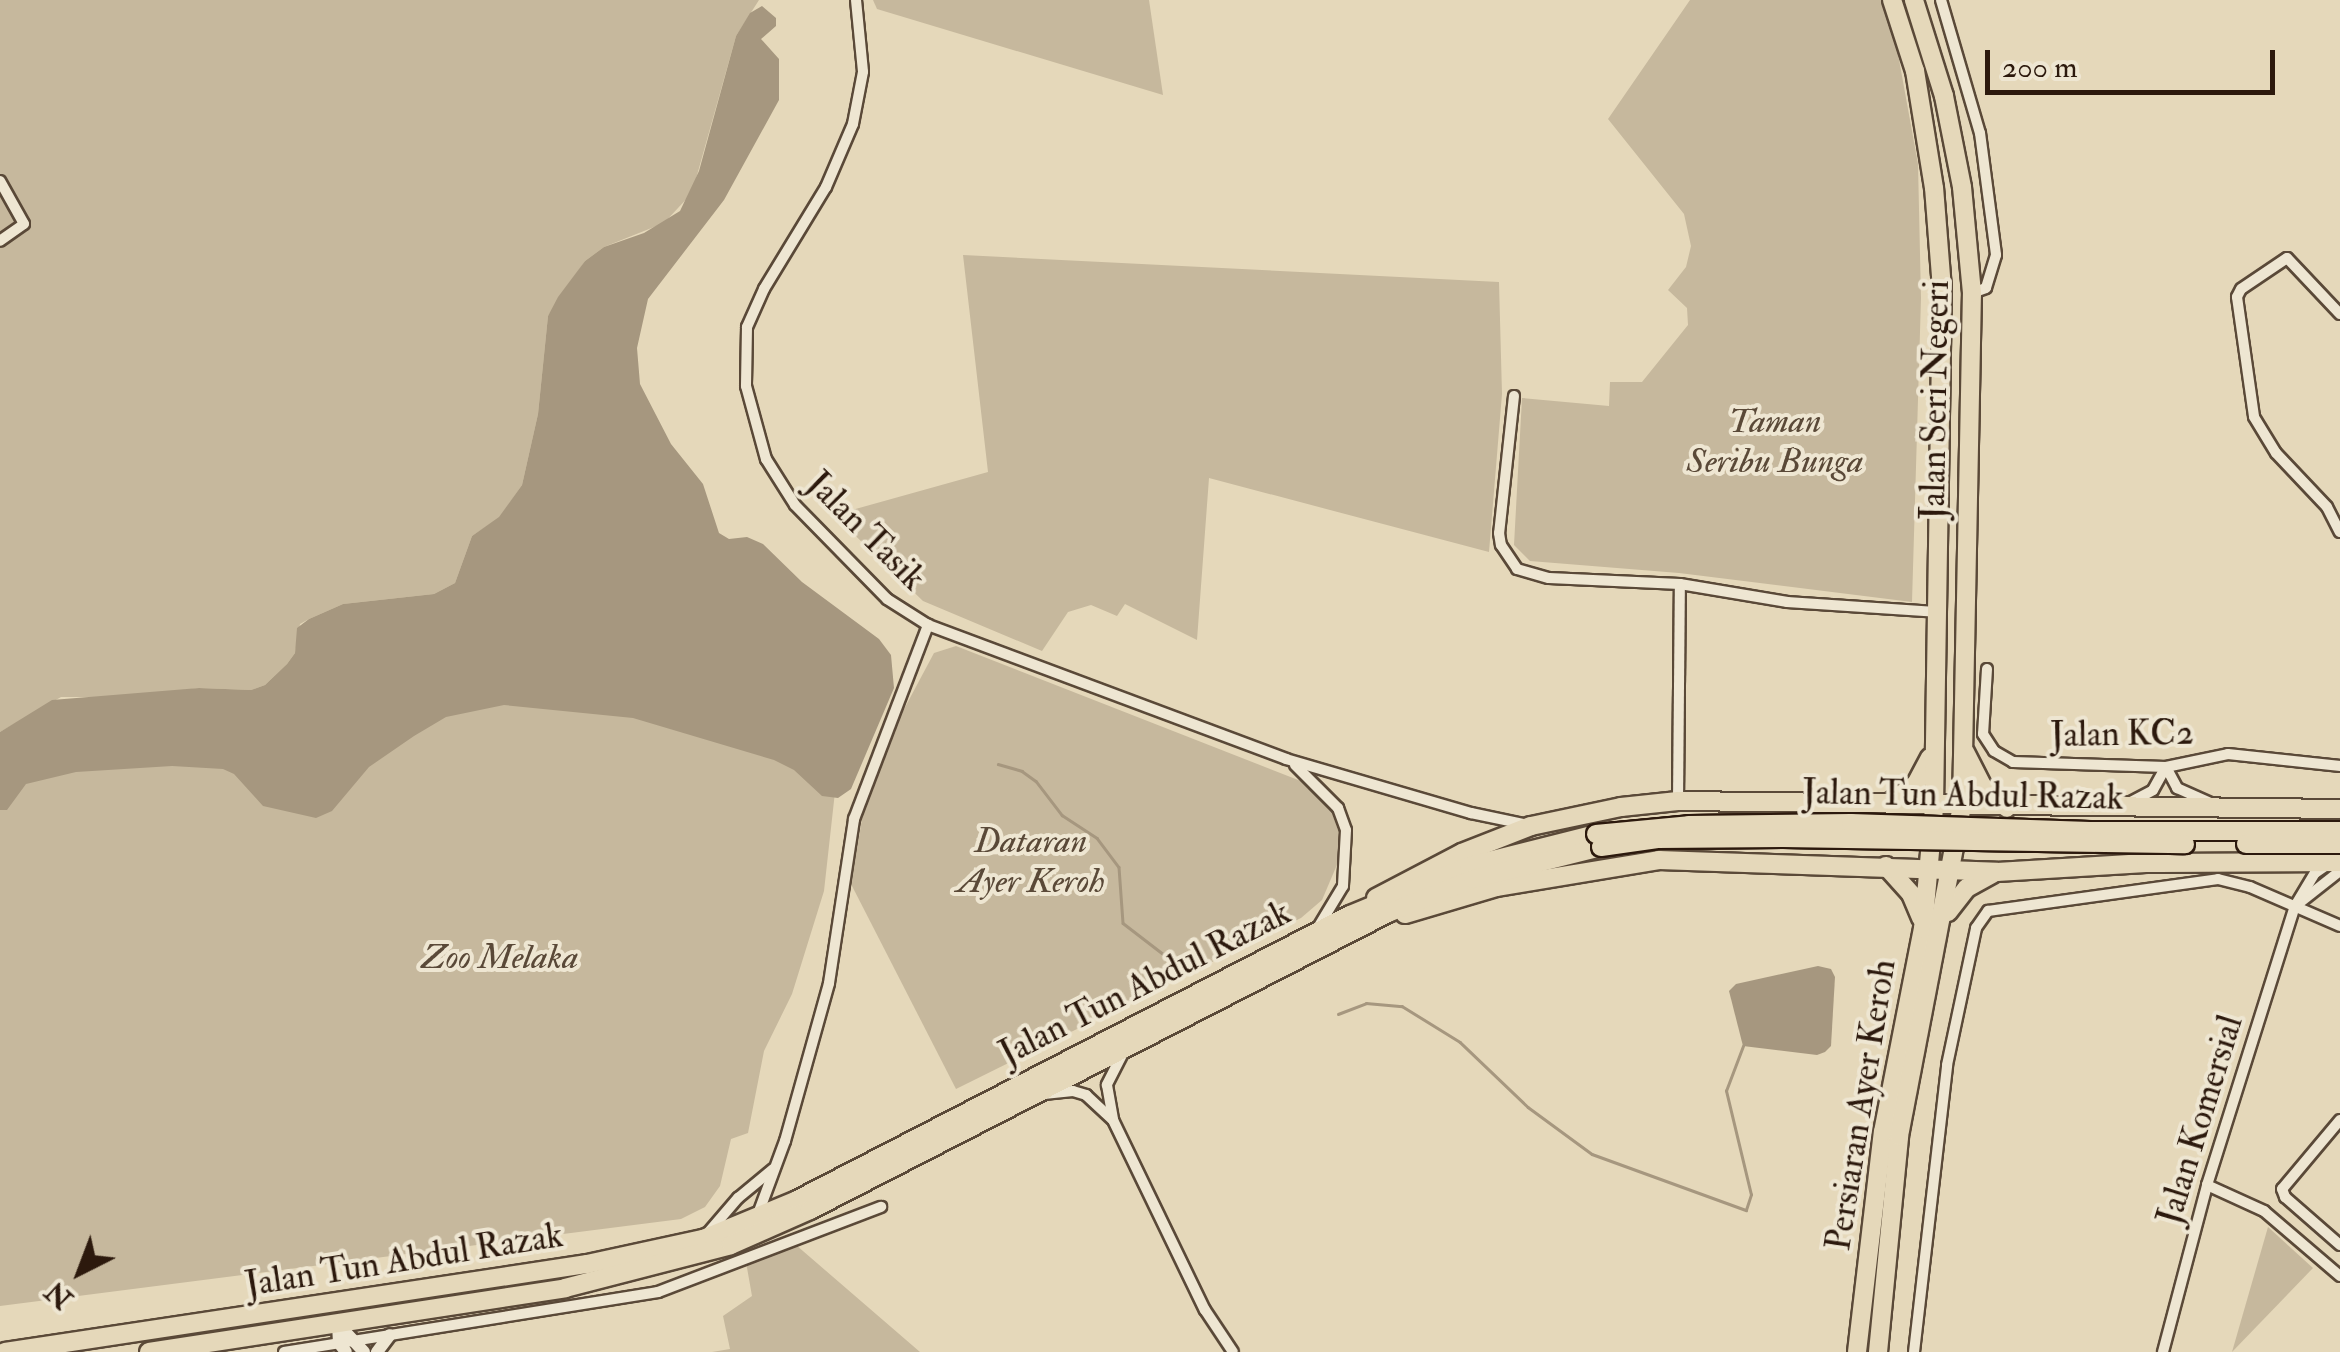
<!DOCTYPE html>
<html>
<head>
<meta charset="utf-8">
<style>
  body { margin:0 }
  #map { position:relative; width:2340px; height:1352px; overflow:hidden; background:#e5d8ba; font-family:"IM FELL Double Pica",serif }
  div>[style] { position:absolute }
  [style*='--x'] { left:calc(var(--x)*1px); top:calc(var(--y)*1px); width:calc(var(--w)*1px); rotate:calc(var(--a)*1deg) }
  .green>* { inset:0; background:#c6b89d }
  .water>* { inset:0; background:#a6977f }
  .stream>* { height:2.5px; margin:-1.25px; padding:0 1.25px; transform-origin:1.25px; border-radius:1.25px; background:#a6977f }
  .roads { filter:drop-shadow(2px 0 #5a4938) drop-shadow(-2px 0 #5a4938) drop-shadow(0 2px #5a4938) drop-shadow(0 -2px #5a4938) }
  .minor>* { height:10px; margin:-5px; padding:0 5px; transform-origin:5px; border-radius:5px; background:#eee6d2 }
  .tertiary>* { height:12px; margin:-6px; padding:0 6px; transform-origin:6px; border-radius:6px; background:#eee6d2 }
  .primary>* { height:18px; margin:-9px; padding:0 9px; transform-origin:9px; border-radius:9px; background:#e5d8ba }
  .trunk>* { height:18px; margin:-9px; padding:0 9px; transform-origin:9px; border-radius:9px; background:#e5d8ba }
  .bridges { filter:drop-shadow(2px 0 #2c190d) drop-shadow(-2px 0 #2c190d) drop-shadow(0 2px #2c190d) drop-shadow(0 -2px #2c190d) }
  .trunk-bridge>* { height:18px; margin:-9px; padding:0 9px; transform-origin:9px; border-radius:9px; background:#e5d8ba }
  span { translate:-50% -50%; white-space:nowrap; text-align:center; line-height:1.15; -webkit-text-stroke:8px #eee6d2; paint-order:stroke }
  .street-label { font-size:35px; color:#2c190d }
  .park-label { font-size:35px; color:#5a4938; font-style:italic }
  .north { position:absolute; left:30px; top:1222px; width:100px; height:100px; -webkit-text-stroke:8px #eee6d2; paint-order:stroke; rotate:222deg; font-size:28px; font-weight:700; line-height:40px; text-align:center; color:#2c190d }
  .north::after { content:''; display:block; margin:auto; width:35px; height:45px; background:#2c190d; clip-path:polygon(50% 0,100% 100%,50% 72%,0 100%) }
  .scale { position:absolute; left:1985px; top:50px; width:290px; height:45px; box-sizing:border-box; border:5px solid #2c190d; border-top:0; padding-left:12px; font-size:30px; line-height:35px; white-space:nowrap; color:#2c190d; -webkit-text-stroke:8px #eee6d2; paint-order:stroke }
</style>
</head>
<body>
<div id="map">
  <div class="green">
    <i style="clip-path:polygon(0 0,759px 0,736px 36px,692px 193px,664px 223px,604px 247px,585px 261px,548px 316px,538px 414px,522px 485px,499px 518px,472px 536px,455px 583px,434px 594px,343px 604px,309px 619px,300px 624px,295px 653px,287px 664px,265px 685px,251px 690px,199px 688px,131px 697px,61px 697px,0 732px)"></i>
    <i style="clip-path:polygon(873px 0,1149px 0,1163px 95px,877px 9px)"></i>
    <i style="clip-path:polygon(1690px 0,1882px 0,1892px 21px,1918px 164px,1921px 298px,1912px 602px,1679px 573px,1530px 561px,1514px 545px,1522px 398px,1609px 406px,1610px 382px,1642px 382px,1688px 325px,1687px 308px,1668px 290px,1686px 267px,1691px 246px,1684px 214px,1608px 119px)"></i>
    <i style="clip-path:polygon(963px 255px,1499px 282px,1502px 394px,1489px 552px,1209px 478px,1197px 640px,1125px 604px,1117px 616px,1091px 605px,1068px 612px,1042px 651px,923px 601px,834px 515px,988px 472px)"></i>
    <i style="clip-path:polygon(519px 639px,839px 756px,824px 891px,792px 994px,764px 1051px,748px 1133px,731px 1139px,720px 1186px,705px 1207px,681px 1219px,0 1306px,0 770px)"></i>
    <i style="clip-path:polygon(956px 646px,1311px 785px,1331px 810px,1338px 830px,1339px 860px,1322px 900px,1301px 918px,956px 1089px,851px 884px,863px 813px,895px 726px,934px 653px)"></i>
    <i style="clip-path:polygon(2268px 1227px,2313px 1268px,2232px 1352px)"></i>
    <i style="clip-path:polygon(796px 1245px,920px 1352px,712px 1352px,730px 1349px,723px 1316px,752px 1296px,746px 1262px)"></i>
  </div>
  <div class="water">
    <i style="clip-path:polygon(762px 6px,776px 18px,776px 26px,761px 39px,779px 59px,779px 100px,724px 200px,648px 299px,637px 348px,640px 384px,671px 444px,703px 484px,719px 533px,729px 539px,747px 537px,763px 544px,802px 582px,879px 639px,891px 655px,894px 688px,851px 789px,838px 798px,822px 796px,794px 770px,774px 760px,633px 718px,504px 705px,446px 717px,414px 736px,369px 767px,332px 811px,316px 818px,263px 806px,234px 774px,223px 769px,172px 766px,76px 772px,26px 784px,7px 810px,0 810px,0 732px,52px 700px,199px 688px,251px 690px,265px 685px,287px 664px,295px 653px,297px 628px,309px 619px,343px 604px,434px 594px,455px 583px,472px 536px,499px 517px,522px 485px,538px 414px,548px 316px,558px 297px,585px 261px,604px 247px,644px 233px,680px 211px,699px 171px,736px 36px,750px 13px)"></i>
    <i style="clip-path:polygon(1818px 966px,1831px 969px,1835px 977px,1831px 1046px,1825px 1052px,1817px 1055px,1743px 1046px,1729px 991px,1736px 984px)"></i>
  </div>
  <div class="stream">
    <i style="--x:998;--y:764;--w:25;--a:16"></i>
    <i style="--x:1022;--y:771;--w:17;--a:36"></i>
    <i style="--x:1036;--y:781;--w:43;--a:52.6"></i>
    <i style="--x:1062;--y:815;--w:42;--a:33.3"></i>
    <i style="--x:1097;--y:838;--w:36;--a:53"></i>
    <i style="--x:1119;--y:867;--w:56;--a:85.9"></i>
    <i style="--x:1123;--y:923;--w:61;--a:37.6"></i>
    <i style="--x:1338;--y:1014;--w:30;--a:-21"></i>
    <i style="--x:1366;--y:1003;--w:36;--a:5"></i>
    <i style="--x:1402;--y:1006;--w:68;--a:31.8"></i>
    <i style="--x:1460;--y:1042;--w:94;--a:43.7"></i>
    <i style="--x:1528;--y:1107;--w:79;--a:36.3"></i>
    <i style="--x:1592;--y:1154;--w:164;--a:20"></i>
    <i style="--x:1746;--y:1210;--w:16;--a:-72"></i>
    <i style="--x:1751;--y:1195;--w:107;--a:-103.5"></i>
    <i style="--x:1726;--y:1091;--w:48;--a:-69.3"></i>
  </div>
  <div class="roads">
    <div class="minor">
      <i style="--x:856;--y:0;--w:72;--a:84.4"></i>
      <i style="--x:863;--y:72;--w:53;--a:100.9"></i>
      <i style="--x:853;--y:124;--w:69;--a:113.2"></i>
      <i style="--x:826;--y:187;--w:119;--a:121.3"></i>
      <i style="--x:764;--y:289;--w:42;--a:114.1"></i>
      <i style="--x:747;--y:327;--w:59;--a:91"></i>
      <i style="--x:746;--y:386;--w:76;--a:74.7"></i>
      <i style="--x:766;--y:459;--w:54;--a:57.8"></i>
      <i style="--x:795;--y:505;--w:132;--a:45.6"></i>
      <i style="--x:887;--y:599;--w:49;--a:32.4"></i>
      <i style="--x:928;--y:625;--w:382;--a:20.5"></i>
      <i style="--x:1286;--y:759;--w:193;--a:16.3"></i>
      <i style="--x:1471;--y:813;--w:58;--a:11.9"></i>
      <i style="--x:1941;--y:0;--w:139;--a:73.7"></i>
      <i style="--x:1980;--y:133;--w:123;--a:82.5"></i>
      <i style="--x:1996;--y:255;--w:34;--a:107"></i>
      <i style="--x:1986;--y:288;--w:15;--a:160"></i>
      <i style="--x:0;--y:181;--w:49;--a:60.8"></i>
      <i style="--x:24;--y:224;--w:29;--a:145"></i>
      <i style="--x:2340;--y:314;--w:77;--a:-133.4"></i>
      <i style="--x:2287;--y:258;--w:55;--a:146"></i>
      <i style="--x:2241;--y:289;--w:9;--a:117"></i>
      <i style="--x:2237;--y:297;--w:121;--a:81.9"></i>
      <i style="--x:2254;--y:417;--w:42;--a:58.6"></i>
      <i style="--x:2276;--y:453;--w:74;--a:46.6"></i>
      <i style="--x:2327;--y:507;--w:28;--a:63"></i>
      <i style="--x:1514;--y:396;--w:138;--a:96.2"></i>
      <i style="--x:1499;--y:533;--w:12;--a:81"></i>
      <i style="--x:1501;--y:545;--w:29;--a:56"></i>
      <i style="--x:1517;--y:569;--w:33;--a:16"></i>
      <i style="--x:1549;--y:578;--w:131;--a:2.6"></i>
      <i style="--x:1680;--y:584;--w:109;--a:9.5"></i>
      <i style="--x:1787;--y:602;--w:149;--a:3.8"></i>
      <i style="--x:1987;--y:669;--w:65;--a:93.5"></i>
      <i style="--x:1983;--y:734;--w:20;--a:57"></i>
      <i style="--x:1994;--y:751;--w:22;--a:30"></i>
      <i style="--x:2013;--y:762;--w:153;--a:1.9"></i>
      <i style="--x:2166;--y:767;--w:63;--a:-11.8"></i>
      <i style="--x:2228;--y:754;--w:113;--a:6.1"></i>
      <i style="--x:1295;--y:765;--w:61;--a:45"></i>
      <i style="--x:1338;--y:808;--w:23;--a:70"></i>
      <i style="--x:1346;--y:830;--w:56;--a:93.1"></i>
      <i style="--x:1343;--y:886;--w:47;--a:121"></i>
      <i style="--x:2166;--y:767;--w:24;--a:62"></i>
      <i style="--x:2177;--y:788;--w:35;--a:24"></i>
      <i style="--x:1678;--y:801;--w:217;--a:-89.5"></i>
      <i style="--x:2129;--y:803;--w:27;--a:-28"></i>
      <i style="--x:2153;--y:790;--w:26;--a:-61"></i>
      <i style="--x:2298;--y:904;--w:53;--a:-38.2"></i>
      <i style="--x:1123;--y:1053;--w:36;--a:117"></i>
      <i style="--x:1107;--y:1085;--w:36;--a:80"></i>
      <i style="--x:1113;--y:1120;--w:211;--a:64.2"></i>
      <i style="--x:1205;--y:1310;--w:50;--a:56.3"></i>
      <i style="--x:1044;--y:1094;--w:29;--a:-6"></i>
      <i style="--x:1073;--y:1091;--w:14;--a:17"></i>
      <i style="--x:1086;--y:1095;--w:35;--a:43"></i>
      <i style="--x:2340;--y:1120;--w:90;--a:130"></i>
      <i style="--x:2282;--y:1189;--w:9;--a:69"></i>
      <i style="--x:2285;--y:1197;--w:73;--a:41.1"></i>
      <i style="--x:2207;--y:1185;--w:63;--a:24.5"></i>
      <i style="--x:2264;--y:1211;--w:100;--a:40.5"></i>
      <i style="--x:758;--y:1214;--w:78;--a:-69.7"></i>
      <i style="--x:785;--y:1141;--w:164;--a:-74.4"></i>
      <i style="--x:829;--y:983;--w:166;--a:-81.3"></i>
      <i style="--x:854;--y:819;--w:208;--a:-69.1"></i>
      <i style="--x:707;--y:1234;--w:48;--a:-49.3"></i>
      <i style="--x:738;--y:1198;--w:45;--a:-39.6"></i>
      <i style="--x:284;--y:1352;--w:379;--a:-9.1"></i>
      <i style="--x:658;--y:1292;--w:239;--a:-20.9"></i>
      <i style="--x:1914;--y:1352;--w:289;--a:-83.4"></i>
      <i style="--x:1947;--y:1065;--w:140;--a:-78"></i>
      <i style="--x:1976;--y:928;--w:21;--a:-55"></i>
      <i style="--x:1988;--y:911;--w:232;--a:-7.9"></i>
      <i style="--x:2218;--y:879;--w:33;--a:14"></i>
      <i style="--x:2250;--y:887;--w:98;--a:23.4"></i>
      <i style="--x:2163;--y:1352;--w:173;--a:-75.2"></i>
      <i style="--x:2207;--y:1185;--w:293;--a:-72.5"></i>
      <i style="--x:2295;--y:906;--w:39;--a:-59"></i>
      <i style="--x:2315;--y:873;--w:14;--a:-34"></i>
    </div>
    <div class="tertiary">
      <i style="--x:338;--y:1324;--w:38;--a:47"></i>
      <i style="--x:338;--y:1324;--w:19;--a:87"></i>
      <i style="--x:339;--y:1343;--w:11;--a:52"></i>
      <i style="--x:377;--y:1352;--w:21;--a:-53"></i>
    </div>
    <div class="primary">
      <i style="--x:1965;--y:752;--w:38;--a:63"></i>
      <i style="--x:1982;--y:786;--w:33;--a:41"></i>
      <i style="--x:1889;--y:803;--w:33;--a:-35"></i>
      <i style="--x:1916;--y:784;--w:30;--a:-62"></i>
      <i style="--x:1886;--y:866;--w:38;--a:48"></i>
      <i style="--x:1911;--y:894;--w:26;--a:67"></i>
      <i style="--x:1376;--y:898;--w:97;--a:-27.6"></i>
      <i style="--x:1462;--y:853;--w:74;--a:-21.4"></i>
      <i style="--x:1531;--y:826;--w:92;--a:-11.9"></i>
      <i style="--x:1621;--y:807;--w:57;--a:-6"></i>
      <i style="--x:1678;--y:801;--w:662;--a:0.69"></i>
      <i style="--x:1948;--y:912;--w:31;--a:-52"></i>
      <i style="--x:1967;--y:888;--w:29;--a:-29"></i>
      <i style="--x:1405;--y:914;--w:95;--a:-16.5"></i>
      <i style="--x:1496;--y:887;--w:165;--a:-9.4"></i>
      <i style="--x:1659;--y:860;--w:338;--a:2"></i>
      <i style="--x:1997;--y:872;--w:149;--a:-3.5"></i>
      <i style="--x:2146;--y:863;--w:194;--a:-0.3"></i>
      <i style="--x:1857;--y:1352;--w:222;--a:-83.3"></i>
      <i style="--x:1883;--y:1132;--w:207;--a:-78.9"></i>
      <i style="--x:1923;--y:929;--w:122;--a:-84.8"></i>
      <i style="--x:1934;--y:807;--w:518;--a:-89.12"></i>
      <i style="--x:1942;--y:289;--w:101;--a:-94.5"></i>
      <i style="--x:1934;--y:188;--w:119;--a:-99.2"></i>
      <i style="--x:1915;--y:71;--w:75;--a:-107.9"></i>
      <i style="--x:1878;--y:1352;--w:217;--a:-84.4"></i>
      <i style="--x:1899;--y:1136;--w:335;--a:-79.2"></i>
      <i style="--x:1962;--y:807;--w:514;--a:-88.89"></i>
      <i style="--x:1972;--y:293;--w:106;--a:-95.4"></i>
      <i style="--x:1962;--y:187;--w:93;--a:-101.2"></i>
      <i style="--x:1944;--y:96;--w:101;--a:-107.4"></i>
    </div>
    <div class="trunk">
      <i style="--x:5;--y:1352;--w:589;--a:-8.6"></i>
      <i style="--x:587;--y:1264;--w:119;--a:-12.2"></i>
      <i style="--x:703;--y:1239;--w:102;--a:-22.5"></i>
      <i style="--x:797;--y:1200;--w:622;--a:-27.27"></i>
      <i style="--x:1350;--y:915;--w:129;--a:-22.4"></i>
      <i style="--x:1469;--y:866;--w:131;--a:-14.1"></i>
      <i style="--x:149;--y:1352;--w:421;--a:-8.7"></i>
      <i style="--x:565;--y:1288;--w:171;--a:-14.5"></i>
      <i style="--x:731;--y:1245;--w:86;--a:-23.9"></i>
      <i style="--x:810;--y:1210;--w:650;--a:-27.2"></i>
      <i style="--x:1388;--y:913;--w:92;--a:-21.8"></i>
      <i style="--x:1473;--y:879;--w:132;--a:-14"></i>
    </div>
  </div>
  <div class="bridges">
    <div class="trunk-bridge">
      <i style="--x:1596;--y:834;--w:93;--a:-5.5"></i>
      <i style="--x:1689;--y:825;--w:162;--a:-0.7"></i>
      <i style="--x:1851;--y:823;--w:239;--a:1.9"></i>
      <i style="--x:2090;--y:831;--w:250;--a:0"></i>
      <i style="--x:2246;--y:844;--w:94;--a:0"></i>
      <i style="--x:1601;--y:847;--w:57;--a:-8.1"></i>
      <i style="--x:1657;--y:839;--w:126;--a:-0.5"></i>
      <i style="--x:1783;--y:838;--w:402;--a:0.9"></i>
    </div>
  </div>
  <div class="street-label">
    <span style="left:1935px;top:400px;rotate:-89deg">Jalan Seri Negeri</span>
    <span style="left:866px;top:531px;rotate:45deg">Jalan Tasik</span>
    <span style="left:2122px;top:734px;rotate:-1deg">Jalan KC2</span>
    <span style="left:1963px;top:795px;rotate:1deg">Jalan Tun Abdul Razak</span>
    <span style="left:1145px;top:983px;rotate:-27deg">Jalan Tun Abdul Razak</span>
    <span style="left:1861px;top:1105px;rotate:-81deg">Persiaran Ayer Keroh</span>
    <span style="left:2200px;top:1120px;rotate:-73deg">Jalan Komersial</span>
    <span style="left:404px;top:1260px;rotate:-9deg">Jalan Tun Abdul Razak</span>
  </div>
  <div class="park-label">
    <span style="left:1775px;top:441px">Taman<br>Seribu Bunga</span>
    <span style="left:1031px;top:861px">Dataran<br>Ayer Keroh</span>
    <span style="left:500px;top:957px">Zoo Melaka</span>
  </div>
  <div class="north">N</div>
  <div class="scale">200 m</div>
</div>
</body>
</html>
